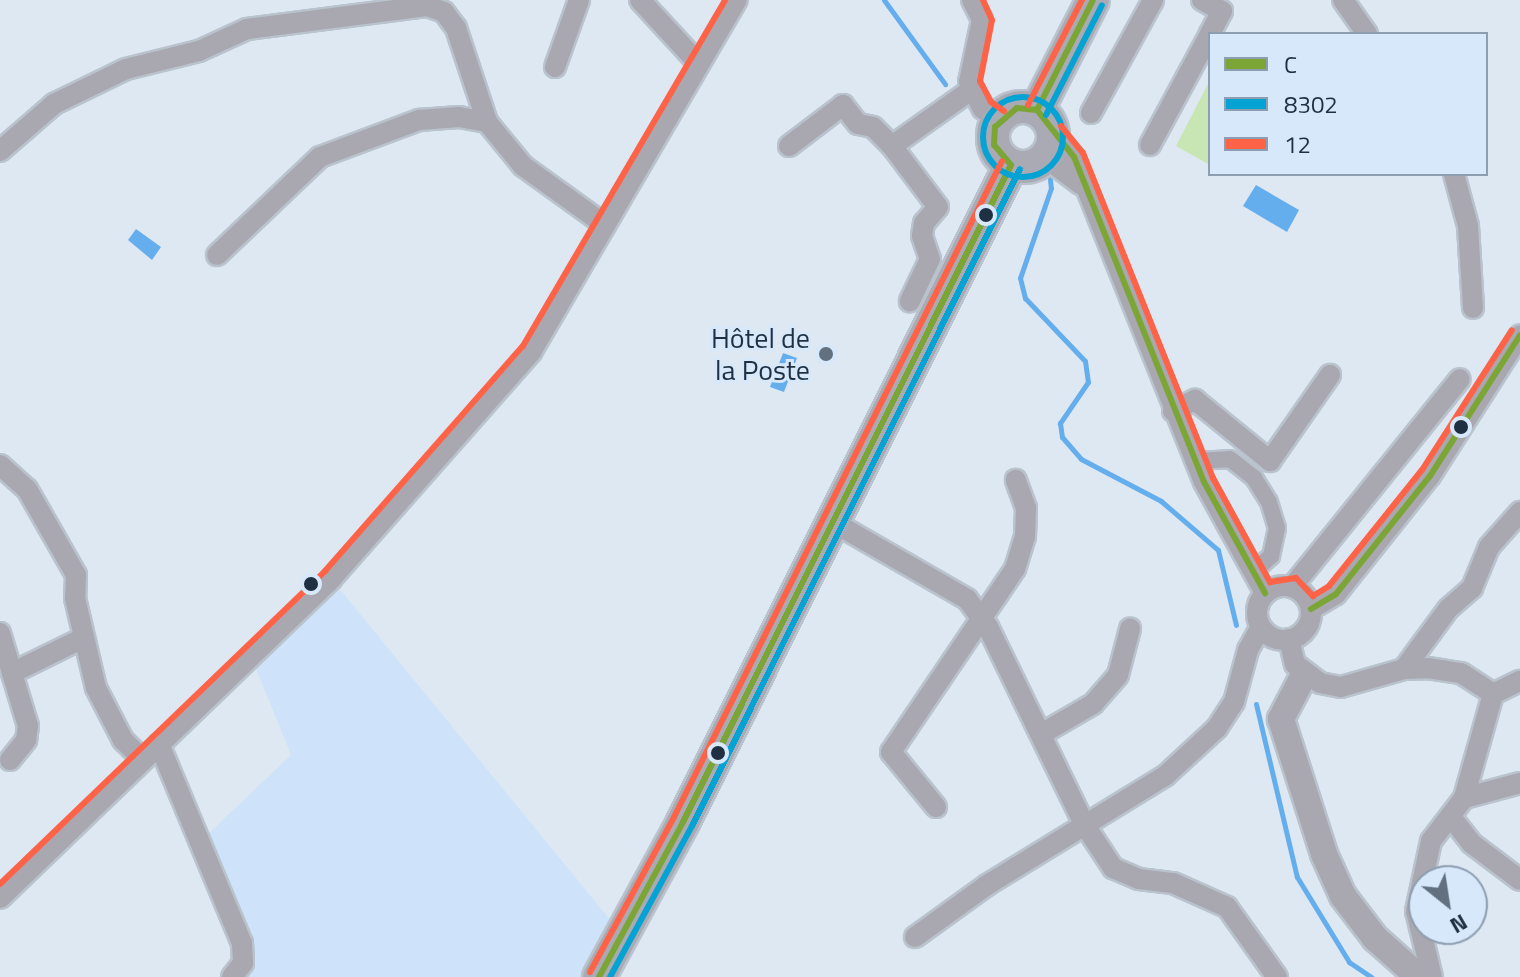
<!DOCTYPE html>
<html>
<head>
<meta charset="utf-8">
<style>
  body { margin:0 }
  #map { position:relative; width:1520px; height:977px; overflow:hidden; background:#dee8f2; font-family:"Titillium Web",sans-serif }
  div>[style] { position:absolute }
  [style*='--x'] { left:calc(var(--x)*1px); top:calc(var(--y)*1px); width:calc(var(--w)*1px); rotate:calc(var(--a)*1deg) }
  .built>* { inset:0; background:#cee3f9 }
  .green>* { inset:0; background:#c8e5b4 }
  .water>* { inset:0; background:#65aeed }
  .stream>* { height:5px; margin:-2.5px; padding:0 2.5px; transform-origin:2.5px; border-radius:2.5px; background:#65aeed }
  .roads { filter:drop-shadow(2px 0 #b9c3cd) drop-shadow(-2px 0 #b9c3cd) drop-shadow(0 2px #b9c3cd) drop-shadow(0 -2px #b9c3cd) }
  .pedestrian>* { height:16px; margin:-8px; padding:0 8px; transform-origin:8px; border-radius:8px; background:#a9a7b0 }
  .minor>* { height:20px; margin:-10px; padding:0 10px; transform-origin:10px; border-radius:10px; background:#a9a7b0 }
  .minor>.ring { margin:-10px; padding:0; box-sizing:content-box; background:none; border:20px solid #a9a7b0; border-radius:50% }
  .tertiary>* { height:26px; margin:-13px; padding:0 13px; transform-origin:13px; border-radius:13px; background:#a9a7b0 }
  .primary>* { height:32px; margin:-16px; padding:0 16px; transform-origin:16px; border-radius:16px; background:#aaaab5 }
  .primary>.ring { margin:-16px; padding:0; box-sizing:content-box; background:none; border:32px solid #aaaab5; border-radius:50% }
  .bus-1>* { height:6px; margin:-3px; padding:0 3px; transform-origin:3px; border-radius:3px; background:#7ba636 }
  .bus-2>* { height:6px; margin:-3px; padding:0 3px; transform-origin:3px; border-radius:3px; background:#05a3d4 }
  .bus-2>.ring { margin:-3px; padding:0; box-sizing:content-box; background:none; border:6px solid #05a3d4; border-radius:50% }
  .bus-3>* { height:6px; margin:-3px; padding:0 3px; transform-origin:3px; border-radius:3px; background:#ff6347 }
  .dots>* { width:22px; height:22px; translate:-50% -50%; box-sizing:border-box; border:4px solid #d6e8fa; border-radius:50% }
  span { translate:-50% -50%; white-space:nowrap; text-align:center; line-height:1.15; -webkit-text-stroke:6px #d6e8fa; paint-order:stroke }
  .poi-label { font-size:28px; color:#1f3042 }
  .right { translate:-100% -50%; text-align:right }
  .legend { position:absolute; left:1208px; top:32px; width:280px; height:144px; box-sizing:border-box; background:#d6e8fa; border:2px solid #8d9eb0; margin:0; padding:10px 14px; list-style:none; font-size:24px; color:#1f3042 }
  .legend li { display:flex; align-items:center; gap:16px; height:40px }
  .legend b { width:40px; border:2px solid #8d9eb0 }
  .north { position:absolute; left:1408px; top:865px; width:80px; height:80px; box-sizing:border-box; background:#d6e8fa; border:2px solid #8d9eb0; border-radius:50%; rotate:150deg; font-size:22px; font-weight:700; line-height:32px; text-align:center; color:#1f3042 }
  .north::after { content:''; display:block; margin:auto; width:28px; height:36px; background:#627080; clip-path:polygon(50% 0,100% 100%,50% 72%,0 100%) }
</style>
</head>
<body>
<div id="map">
  <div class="built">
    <i style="clip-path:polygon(338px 587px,611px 921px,582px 977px,247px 977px,255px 963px,208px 834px,291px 755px,255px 666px)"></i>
  </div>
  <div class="green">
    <i style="clip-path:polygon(1210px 80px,1210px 165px,1176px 146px)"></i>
  </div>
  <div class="water">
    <i style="clip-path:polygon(1256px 185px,1299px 210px,1287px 232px,1243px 206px)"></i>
    <i style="clip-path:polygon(136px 229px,161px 247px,152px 260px,128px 240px)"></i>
    <i style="clip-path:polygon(783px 353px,797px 358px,784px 392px,770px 387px)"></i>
  </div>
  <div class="stream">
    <i style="--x:884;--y:0;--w:104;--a:54"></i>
    <i style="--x:1049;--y:170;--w:18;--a:84"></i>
    <i style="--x:1051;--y:188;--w:95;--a:109"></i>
    <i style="--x:1020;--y:278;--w:21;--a:76"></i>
    <i style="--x:1025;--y:298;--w:87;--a:46.4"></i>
    <i style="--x:1085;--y:361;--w:21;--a:82"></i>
    <i style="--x:1088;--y:382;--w:50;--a:124.3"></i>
    <i style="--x:1060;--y:423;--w:14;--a:82"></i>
    <i style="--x:1062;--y:437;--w:29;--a:49"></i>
    <i style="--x:1081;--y:459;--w:90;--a:27.7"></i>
    <i style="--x:1161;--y:501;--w:75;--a:40.7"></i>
    <i style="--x:1218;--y:550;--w:77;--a:76.5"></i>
    <i style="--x:1256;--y:704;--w:178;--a:76.7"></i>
    <i style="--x:1297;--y:877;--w:100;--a:58.5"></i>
    <i style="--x:1349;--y:962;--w:27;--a:34"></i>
  </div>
  <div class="roads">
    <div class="pedestrian">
      <i style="--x:1195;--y:461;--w:35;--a:-3"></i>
      <i style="--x:1230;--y:459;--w:31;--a:38"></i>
      <i style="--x:1254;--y:478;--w:28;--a:58"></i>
      <i style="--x:1269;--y:502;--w:27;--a:73"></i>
      <i style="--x:1277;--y:528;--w:29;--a:102"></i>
      <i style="--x:1271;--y:556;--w:24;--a:138"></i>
    </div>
    <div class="minor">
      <i style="--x:640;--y:0;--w:86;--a:47.4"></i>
      <i style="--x:972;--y:0;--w:22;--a:63"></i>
      <i style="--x:982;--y:20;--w:63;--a:101.8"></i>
      <i style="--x:969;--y:82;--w:30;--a:63"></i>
      <i style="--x:983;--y:109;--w:19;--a:32"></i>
      <i style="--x:1202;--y:0;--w:23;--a:29"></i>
      <i style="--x:1222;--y:11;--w:26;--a:118"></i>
      <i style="--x:1343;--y:0;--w:42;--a:54.8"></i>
      <i style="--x:555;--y:67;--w:71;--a:-70.3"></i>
      <i style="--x:1091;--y:113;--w:129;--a:-61.2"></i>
      <i style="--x:1053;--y:133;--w:32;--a:49"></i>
      <i style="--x:1074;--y:157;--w:350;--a:68.2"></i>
      <i style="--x:1204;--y:482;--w:127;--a:61.2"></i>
      <i style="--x:1150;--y:145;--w:126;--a:-61.6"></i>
      <i style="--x:789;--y:146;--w:68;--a:-37.2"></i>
      <i style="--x:843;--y:105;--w:24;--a:52"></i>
      <i style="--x:858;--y:124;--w:15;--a:11"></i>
      <i style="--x:873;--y:127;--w:27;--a:45"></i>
      <i style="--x:892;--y:146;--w:97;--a:-35.3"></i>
      <i style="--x:892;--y:146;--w:76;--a:53"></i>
      <i style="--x:938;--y:207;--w:21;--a:131"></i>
      <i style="--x:924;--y:223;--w:13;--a:99"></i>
      <i style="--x:922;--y:236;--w:24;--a:71"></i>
      <i style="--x:930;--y:259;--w:47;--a:115.5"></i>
      <i style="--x:0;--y:151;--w:72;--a:-41"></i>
      <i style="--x:54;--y:104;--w:80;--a:-25.9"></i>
      <i style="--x:126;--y:69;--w:75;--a:-13.9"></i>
      <i style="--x:199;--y:51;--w:53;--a:-24.6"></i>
      <i style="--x:247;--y:29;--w:181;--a:-7.3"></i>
      <i style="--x:427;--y:6;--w:18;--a:19"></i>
      <i style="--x:444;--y:12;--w:20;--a:53"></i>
      <i style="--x:456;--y:28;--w:99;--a:71.7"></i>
      <i style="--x:1046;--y:158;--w:43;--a:37.4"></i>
      <i style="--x:1454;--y:174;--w:54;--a:74.9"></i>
      <i style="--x:1468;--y:226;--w:82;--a:86.5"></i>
      <i style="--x:217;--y:255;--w:142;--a:-43.6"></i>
      <i style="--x:320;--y:157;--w:106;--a:-20.5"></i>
      <i style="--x:419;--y:120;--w:40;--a:-4.3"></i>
      <i style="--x:459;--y:117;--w:28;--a:10"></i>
      <i style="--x:487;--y:122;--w:57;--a:50.7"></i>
      <i style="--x:523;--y:166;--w:101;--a:35.7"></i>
      <i style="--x:1173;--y:411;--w:25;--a:-27"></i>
      <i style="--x:1195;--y:400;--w:97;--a:39.1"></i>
      <i style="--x:1270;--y:461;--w:105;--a:-55.1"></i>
      <i style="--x:0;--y:465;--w:36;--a:42"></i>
      <i style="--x:27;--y:489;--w:99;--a:60.3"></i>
      <i style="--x:76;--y:575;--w:23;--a:92"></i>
      <i style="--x:75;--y:598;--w:92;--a:76.9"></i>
      <i style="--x:96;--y:688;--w:59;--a:62.6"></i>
      <i style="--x:123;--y:740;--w:28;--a:45"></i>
      <i style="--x:833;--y:522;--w:155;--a:29.9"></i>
      <i style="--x:967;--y:599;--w:35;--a:53"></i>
      <i style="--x:988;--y:627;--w:219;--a:64"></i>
      <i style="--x:1084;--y:824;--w:53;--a:56.6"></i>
      <i style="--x:1113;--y:868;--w:28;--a:23"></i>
      <i style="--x:1139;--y:879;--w:34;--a:7"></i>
      <i style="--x:1173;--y:883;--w:59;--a:24"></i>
      <i style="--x:1227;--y:907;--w:86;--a:54.5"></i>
      <i class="ring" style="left:1257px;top:586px;width:34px;height:34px"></i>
      <i style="--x:1292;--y:587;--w:267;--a:-51.1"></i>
      <i style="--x:1311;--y:609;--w:29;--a:-31"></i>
      <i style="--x:1336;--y:594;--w:151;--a:-51.5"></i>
      <i style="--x:1430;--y:476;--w:167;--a:-57.4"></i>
      <i style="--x:0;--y:633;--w:42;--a:73.3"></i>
      <i style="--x:1289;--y:639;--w:26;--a:77"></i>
      <i style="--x:1295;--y:664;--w:31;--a:37"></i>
      <i style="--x:1320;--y:683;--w:21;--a:11"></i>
      <i style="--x:1341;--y:687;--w:66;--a:-15.9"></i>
      <i style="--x:1404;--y:669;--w:24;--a:-2"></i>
      <i style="--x:1428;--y:668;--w:33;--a:9"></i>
      <i style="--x:1461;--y:673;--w:38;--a:33"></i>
      <i style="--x:1493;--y:694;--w:108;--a:105.6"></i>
      <i style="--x:1464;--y:798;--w:54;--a:127.5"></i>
      <i style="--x:1431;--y:841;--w:72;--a:102.1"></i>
      <i style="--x:1416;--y:911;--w:68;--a:76.4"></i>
      <i style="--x:1404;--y:669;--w:74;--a:-53.7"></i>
      <i style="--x:1448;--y:609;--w:32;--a:-41"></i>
      <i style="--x:1472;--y:588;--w:44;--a:-67.5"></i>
      <i style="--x:1489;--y:547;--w:47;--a:-48.5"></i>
      <i style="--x:1493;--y:694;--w:30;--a:-26"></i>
      <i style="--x:1043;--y:733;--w:58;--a:-30.1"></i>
      <i style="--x:1093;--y:704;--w:38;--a:-49"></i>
      <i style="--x:1118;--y:675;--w:48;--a:-75.4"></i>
      <i style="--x:159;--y:744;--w:216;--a:67.4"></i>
      <i style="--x:242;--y:943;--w:20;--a:87"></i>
      <i style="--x:243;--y:963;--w:18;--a:128"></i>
      <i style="--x:10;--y:760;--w:26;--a:-51"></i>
      <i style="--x:26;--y:740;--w:14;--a:-82"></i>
      <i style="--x:28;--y:726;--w:55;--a:-106.8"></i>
      <i style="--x:12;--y:673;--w:79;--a:-26.2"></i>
      <i style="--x:1464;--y:798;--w:58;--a:-15"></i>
      <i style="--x:936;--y:807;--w:71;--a:-129.3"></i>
      <i style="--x:891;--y:752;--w:221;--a:-55.9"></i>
      <i style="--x:1015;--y:569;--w:34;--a:-73"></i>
      <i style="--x:1025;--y:537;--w:29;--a:-88"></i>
      <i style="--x:1026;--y:508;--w:30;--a:-110"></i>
      <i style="--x:1451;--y:817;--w:33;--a:52"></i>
      <i style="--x:1471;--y:843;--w:61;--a:37.1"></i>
      <i style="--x:0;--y:898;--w:461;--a:-43.9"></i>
      <i style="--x:332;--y:578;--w:301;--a:-48.6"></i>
      <i style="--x:531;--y:352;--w:408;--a:-59.7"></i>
      <i style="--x:915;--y:937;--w:89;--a:-35.8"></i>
      <i style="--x:987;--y:885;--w:209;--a:-31.5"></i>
      <i style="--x:1165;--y:776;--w:71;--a:-42.7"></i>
      <i style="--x:1217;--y:728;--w:31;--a:-57"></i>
      <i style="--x:1234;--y:702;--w:54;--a:-74.9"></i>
      <i style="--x:1248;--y:650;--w:26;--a:-61"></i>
    </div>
    <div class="tertiary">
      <i style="--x:1304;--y:675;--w:50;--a:117.6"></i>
      <i style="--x:1281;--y:719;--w:142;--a:72.3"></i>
      <i style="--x:1324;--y:854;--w:46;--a:65.7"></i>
      <i style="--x:1343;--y:896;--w:53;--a:52.7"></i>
      <i style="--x:1375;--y:938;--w:59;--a:41.6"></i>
    </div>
    <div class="primary">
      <i class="ring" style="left:993px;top:107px;width:28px;height:28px"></i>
      <i style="--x:1037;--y:110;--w:123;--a:-63"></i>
      <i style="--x:599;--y:977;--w:176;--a:-61.5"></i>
      <i style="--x:683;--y:822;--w:734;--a:-63.47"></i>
    </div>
  </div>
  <div class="bus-1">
    <i style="--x:1037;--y:110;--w:123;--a:-63"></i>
    <i style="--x:1011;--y:165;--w:26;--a:-130"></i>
    <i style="--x:994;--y:145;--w:18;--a:-87"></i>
    <i style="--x:995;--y:127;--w:29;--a:-41"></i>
    <i style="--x:1017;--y:108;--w:20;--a:6"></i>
    <i style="--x:1037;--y:110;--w:60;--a:51.8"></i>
    <i style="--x:1074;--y:157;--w:350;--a:68.2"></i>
    <i style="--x:1204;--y:482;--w:127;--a:61.2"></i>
    <i style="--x:1311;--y:609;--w:29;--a:-31"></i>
    <i style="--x:1336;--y:594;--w:151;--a:-51.5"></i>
    <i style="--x:1430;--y:476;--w:167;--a:-57.4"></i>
    <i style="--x:599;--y:977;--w:176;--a:-61.5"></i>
    <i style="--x:683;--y:822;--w:734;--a:-63.47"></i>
  </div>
  <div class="bus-2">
    <i class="ring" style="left:983px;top:97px;width:74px;height:74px"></i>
    <i style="--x:1046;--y:115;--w:123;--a:-63"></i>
    <i style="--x:610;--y:977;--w:172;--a:-61.5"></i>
    <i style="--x:692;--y:826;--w:734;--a:-63.47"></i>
  </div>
  <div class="bus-3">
    <i style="--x:983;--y:0;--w:22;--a:66"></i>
    <i style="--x:992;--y:20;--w:62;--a:101.1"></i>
    <i style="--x:980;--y:81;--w:24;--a:62"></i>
    <i style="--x:991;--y:102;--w:16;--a:35"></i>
    <i style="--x:1028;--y:105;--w:118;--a:-62.8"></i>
    <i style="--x:1061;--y:126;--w:35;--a:51"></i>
    <i style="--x:1083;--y:153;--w:350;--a:68.2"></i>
    <i style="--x:1213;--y:478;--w:119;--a:61.3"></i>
    <i style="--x:1270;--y:582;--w:26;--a:-9"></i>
    <i style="--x:1296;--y:578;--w:25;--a:47"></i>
    <i style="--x:1313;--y:596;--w:19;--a:-32"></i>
    <i style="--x:1329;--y:586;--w:149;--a:-51.3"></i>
    <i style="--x:1422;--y:470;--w:166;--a:-57.3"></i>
    <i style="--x:0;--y:884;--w:451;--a:-43.9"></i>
    <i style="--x:325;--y:571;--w:300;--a:-48.7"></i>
    <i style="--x:523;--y:346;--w:401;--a:-59.7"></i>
    <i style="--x:590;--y:972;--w:176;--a:-61.5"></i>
    <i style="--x:674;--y:817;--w:733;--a:-63.43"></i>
  </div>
  <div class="dots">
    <i style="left:986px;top:215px;background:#1f3042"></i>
    <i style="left:826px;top:354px;background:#627080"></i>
    <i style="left:1461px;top:427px;background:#1f3042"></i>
    <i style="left:311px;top:584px;background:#1f3042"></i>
    <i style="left:718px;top:753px;background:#1f3042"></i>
  </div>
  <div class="poi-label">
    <span class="right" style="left:810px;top:354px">Hôtel de<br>la Poste</span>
  </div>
  <ul class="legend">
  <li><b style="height:10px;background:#7ba636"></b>C</li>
  <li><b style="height:10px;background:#05a3d4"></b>8302</li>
  <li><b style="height:10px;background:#ff6347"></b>12</li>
  </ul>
  <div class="north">N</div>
</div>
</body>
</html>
